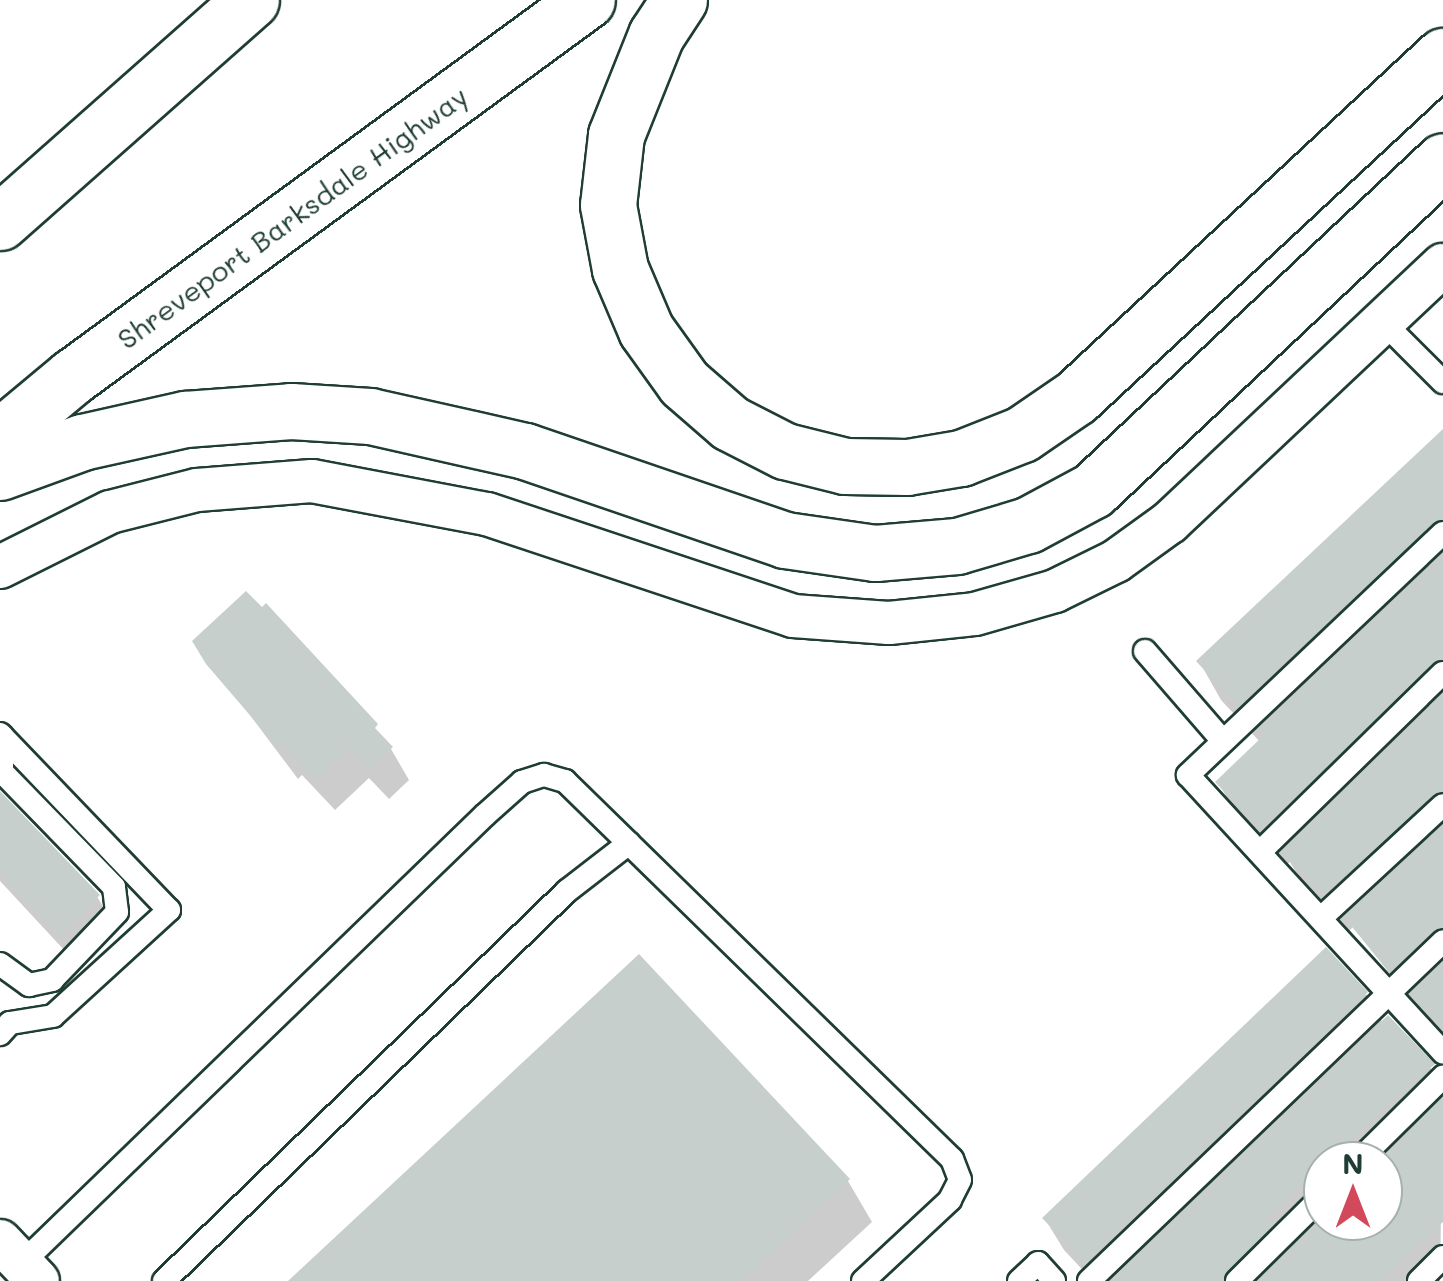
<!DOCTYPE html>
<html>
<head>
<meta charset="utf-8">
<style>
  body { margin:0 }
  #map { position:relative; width:1443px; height:1281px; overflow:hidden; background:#fff; font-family:Mali,sans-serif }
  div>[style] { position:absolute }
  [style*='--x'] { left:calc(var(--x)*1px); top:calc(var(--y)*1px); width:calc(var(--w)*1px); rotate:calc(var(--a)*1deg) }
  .shadow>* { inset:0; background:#0003 }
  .building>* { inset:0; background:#c7cfcc }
  .roads { filter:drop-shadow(2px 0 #1f3d34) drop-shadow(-2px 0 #1f3d34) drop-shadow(0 2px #1f3d34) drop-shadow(0 -2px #1f3d34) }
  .lane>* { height:22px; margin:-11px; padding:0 11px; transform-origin:11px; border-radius:11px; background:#fff }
  .street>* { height:42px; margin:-21px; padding:0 21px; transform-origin:21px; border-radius:21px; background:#fff }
  .secondary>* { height:55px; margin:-27.5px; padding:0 27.5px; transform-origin:27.5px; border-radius:27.5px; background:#fff }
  span { translate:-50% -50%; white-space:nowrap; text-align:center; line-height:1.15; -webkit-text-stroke:8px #fff; paint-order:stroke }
  .street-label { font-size:28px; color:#1f3d34 }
  .north { position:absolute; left:1303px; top:1141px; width:100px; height:100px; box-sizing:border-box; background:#fff; border:2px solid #a5b1ae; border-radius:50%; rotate:0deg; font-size:28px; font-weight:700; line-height:40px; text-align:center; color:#1f3d34 }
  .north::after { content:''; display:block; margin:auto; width:35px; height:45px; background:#d1495b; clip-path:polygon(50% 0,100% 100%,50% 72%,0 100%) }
</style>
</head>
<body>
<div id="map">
  <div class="shadow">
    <i style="clip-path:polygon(1443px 432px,1443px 1041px,1353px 927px,1347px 933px,1307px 891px,1290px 862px,1284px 867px,1240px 821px,1218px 782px,1260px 742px,1221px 700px,1199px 661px)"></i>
    <i style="clip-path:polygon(195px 642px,391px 749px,409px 780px,389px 799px,369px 778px,335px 810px,302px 775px,298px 779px)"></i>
    <i style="clip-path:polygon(0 795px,98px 898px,116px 929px,78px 965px,0 881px)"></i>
    <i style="clip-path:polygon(639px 958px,848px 1181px,872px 1222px,808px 1281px,303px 1281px)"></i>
    <i style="clip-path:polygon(evenodd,1366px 994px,1383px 1023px,1388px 1018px,1443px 1083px,1440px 1281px,1093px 1281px,1064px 1250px,1045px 1219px,1366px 994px,1323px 1161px,1383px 1161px,1383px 1221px,1323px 1221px,1323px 1161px)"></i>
  </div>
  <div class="building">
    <i style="clip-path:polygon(1443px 429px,1443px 518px,1238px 707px,1196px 661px)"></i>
    <i style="clip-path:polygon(1443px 554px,1443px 658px,1261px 830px,1215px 782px,1264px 735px,1259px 729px)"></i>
    <i style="clip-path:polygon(246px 591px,262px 607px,266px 603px,378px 724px,375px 728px,393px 747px,370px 769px,350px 748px,315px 780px,283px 745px,279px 749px,206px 664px,192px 641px)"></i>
    <i style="clip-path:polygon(1443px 694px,1443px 790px,1323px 895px,1282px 852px)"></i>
    <i style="clip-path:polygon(0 791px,100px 895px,58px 935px,0 872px)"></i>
    <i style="clip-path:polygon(1443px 825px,1443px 926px,1389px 972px,1344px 917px)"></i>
    <i style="clip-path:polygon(1326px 947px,1368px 992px,1086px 1263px,1042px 1218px)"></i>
    <i style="clip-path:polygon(639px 954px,850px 1179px,741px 1281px,288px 1281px)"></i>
    <i style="clip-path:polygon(1443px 962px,1443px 1030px,1410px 994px)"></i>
    <i style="clip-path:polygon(1388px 1015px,1435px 1064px,1262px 1221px,1276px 1221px,1222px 1281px,1111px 1281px)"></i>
    <i style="clip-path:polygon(1443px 1098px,1443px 1222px,1380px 1281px,1258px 1281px,1319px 1221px,1383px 1221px,1383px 1157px)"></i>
  </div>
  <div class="roads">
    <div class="lane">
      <i style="--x:1383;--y:322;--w:85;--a:45"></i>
      <i style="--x:1443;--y:533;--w:352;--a:136.5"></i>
      <i style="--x:1188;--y:775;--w:377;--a:47.4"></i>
      <i style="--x:1145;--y:651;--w:119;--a:49.1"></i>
      <i style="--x:0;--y:734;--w:244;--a:46.2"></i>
      <i style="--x:169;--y:910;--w:157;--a:137.6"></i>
      <i style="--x:53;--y:1016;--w:44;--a:170.8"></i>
      <i style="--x:10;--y:1023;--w:15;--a:132"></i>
      <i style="--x:1260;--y:852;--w:256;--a:-44.4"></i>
      <i style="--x:1321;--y:918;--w:166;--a:-42.8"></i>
      <i style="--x:0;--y:964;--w:36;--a:36"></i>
      <i style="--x:29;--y:985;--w:24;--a:-12"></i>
      <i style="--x:52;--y:980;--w:94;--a:-46.3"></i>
      <i style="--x:117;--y:912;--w:25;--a:-97"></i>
      <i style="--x:114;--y:887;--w:161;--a:-134.2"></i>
      <i style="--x:2;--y:772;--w:36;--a:-90"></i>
      <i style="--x:1358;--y:1161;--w:120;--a:-44.7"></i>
      <i style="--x:21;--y:1264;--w:646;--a:-44.06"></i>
      <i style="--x:485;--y:815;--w:50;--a:-41.7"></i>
      <i style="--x:522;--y:782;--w:23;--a:-18"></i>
      <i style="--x:544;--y:775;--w:22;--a:16"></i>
      <i style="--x:565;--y:781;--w:541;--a:44.33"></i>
      <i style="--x:952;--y:1159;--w:22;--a:69"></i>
      <i style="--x:960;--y:1180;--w:22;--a:117"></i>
      <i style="--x:950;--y:1200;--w:119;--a:137"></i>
      <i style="--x:164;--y:1281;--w:561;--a:-44.06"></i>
      <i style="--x:567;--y:891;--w:78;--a:-37.7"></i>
      <i style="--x:1019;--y:1281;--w:26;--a:-43"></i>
      <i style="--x:1038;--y:1263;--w:24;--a:48"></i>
      <i style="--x:1089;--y:1281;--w:491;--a:-43.8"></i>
      <i style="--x:1237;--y:1281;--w:121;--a:-44.7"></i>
      <i style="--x:1419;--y:1281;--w:34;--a:-45"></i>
    </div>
    <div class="street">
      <i style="--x:0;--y:567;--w:123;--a:-26.6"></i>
      <i style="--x:110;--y:512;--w:90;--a:-14.2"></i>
      <i style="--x:197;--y:490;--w:115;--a:-4.5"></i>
      <i style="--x:312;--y:481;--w:178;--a:10.7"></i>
      <i style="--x:487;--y:514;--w:323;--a:18.4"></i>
      <i style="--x:793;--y:616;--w:96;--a:4.2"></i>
      <i style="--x:889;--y:623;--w:86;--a:-6"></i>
      <i style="--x:975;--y:614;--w:83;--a:-16"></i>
      <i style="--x:1055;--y:591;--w:68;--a:-26.2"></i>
      <i style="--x:1116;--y:561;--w:67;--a:-35.8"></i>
      <i style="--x:1170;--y:522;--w:375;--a:-43.3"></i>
      <i style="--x:0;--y:1241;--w:55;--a:46.5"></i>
    </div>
    <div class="secondary">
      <i style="--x:679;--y:0;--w:42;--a:123.3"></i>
      <i style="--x:656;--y:35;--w:108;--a:111.8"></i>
      <i style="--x:616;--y:135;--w:70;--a:96.5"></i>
      <i style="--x:608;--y:205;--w:65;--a:79.4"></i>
      <i style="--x:620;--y:269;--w:66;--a:66.9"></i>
      <i style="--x:646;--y:330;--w:65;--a:54.4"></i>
      <i style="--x:684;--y:383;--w:61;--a:41"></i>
      <i style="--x:730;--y:423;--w:62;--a:27"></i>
      <i style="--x:785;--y:451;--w:62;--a:14"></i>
      <i style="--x:845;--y:466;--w:62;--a:0.9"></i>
      <i style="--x:907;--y:467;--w:55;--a:-9.5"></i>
      <i style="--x:961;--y:458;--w:66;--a:-21.5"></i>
      <i style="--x:1022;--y:434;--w:65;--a:-34.4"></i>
      <i style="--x:1076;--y:397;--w:501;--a:-42.9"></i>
      <i style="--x:0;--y:222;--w:335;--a:-41.5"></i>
      <i style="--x:0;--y:437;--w:94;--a:-39.8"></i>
      <i style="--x:72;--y:377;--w:638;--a:-36.21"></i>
      <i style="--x:0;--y:472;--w:87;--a:-20.1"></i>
      <i style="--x:82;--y:442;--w:106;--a:-12.6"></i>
      <i style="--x:185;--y:419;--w:106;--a:-4.3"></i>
      <i style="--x:291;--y:411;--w:79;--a:3.6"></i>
      <i style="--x:370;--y:416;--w:159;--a:12.7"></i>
      <i style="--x:525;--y:451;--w:275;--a:18.9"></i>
      <i style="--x:785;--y:540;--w:91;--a:8.2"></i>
      <i style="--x:875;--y:553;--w:82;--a:-4.9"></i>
      <i style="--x:957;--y:546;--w:74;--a:-16.5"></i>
      <i style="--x:1028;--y:525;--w:74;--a:-28.3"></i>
      <i style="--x:1093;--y:490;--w:480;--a:-43.2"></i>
    </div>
  </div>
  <div class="street-label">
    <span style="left:292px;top:217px;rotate:-36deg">Shreveport Barksdale Highway</span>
  </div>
  <div class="north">N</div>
</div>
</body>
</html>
